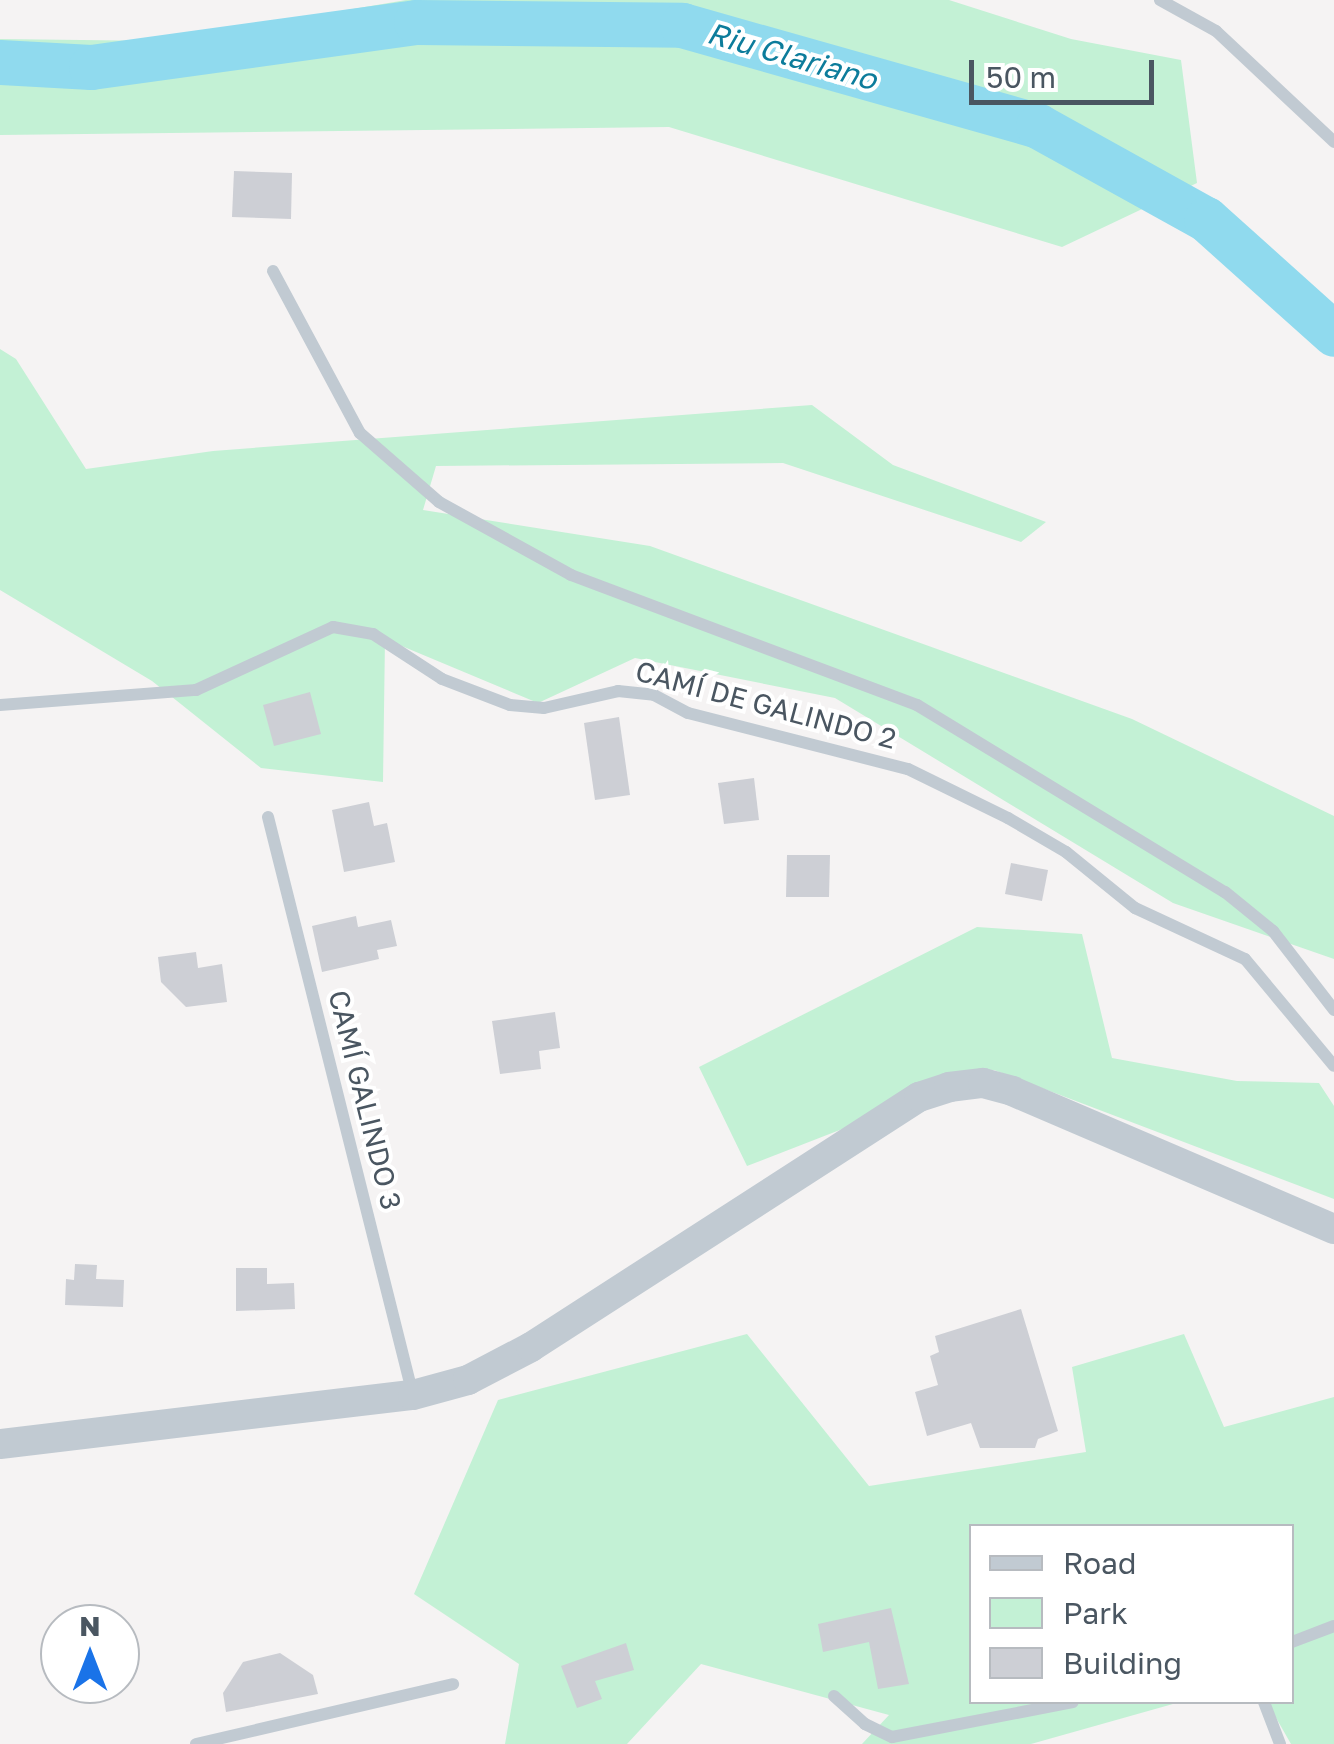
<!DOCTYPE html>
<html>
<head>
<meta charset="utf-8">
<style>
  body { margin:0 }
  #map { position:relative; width:1334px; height:1744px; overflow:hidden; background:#f5f3f3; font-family:"Golos Text",sans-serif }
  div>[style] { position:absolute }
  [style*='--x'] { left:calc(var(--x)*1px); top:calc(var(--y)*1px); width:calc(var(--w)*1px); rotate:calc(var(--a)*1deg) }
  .green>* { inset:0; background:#c3f1d5 }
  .river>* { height:45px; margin:-22.5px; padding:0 22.5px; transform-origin:22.5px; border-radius:22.5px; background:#90daee }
  .building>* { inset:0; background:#cdcfd5 }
  .service>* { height:12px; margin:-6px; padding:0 6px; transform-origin:6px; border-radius:6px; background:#c1cad2 }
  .tertiary>* { height:30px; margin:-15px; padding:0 15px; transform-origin:15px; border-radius:15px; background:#c1cad2 }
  span { translate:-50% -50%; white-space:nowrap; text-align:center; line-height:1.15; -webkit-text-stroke:8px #fff; paint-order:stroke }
  .street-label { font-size:28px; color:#4a5661 }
  .water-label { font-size:30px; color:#0c7c9b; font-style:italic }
  .legend { position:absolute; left:969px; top:1524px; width:325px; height:180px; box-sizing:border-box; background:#fff; border:2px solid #b7bbc0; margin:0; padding:12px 18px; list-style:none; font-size:30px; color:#4a5661 }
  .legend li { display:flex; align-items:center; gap:20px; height:50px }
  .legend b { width:50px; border:2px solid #b7bbc0 }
  .north { position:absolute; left:40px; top:1604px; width:100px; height:100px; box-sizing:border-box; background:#fff; border:2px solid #b7bbc0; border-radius:50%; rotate:0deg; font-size:28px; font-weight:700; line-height:40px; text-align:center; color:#4a5661 }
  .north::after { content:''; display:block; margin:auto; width:35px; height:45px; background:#1a73e8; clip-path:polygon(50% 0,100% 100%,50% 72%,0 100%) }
  .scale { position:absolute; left:969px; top:60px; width:185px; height:45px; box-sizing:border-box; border:5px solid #4a5661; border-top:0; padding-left:12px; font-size:30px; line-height:35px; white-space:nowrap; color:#4a5661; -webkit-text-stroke:8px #fff; paint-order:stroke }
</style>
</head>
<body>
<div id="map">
  <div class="green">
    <i style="clip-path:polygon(406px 0,949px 0,1071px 39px,1181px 60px,1197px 183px,1062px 247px,669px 127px,0 135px,0 39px,164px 41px)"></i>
    <i style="clip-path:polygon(0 349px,16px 359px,86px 469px,213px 451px,812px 405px,893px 465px,1046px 522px,1021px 542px,783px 463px,436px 466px,423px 510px,650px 546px,1132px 719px,1334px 816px,1334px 959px,1173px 903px,835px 698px,635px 658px,538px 703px,385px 639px,383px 782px,261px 768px,152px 681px,0 590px)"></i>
    <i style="clip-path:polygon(977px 927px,1082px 934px,1112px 1058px,1237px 1081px,1319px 1083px,1334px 1106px,1334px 1199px,994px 1070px,747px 1166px,699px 1067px)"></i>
    <i style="clip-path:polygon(747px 1334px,869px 1486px,1086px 1452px,1072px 1367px,1184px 1334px,1224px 1427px,1334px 1397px,1334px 1744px,1291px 1744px,1267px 1702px,1292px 1702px,1292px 1526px,972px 1526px,972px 1702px,1180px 1702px,1031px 1744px,862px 1744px,889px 1715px,701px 1664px,627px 1744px,505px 1744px,519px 1664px,414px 1594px,498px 1400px)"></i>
  </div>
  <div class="river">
    <i style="--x:0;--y:62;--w:91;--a:3.1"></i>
    <i style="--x:91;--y:67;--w:328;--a:-7.9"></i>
    <i style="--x:416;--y:22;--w:266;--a:0.6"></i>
    <i style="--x:682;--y:25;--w:370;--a:15.8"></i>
    <i style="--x:1038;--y:126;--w:192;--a:29"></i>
    <i style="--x:1206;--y:219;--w:172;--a:41.9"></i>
  </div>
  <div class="building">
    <i style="clip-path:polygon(234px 171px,292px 173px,291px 219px,232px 217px)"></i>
    <i style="clip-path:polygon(310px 692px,321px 734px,274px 746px,263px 705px)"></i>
    <i style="clip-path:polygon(619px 717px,630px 795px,595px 800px,584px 723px)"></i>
    <i style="clip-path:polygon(754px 778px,759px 820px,724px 824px,718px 783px)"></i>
    <i style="clip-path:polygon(369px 802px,374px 826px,387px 823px,395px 862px,344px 872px,332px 810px)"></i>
    <i style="clip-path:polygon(787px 855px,830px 855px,829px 897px,786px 897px)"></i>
    <i style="clip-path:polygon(1011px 863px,1048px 870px,1042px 901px,1005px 894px)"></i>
    <i style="clip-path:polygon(356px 916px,358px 927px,391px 920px,397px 946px,377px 950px,379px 959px,322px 972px,312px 926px)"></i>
    <i style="clip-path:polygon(196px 952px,198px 968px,222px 964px,227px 1002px,186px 1007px,161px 982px,158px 957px)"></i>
    <i style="clip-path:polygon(555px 1012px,560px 1048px,539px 1051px,541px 1069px,500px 1074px,492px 1021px)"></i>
    <i style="clip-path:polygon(75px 1264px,97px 1265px,96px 1279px,124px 1280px,123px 1307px,65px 1305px,66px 1279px,74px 1280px)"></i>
    <i style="clip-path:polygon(236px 1268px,267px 1268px,267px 1284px,294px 1283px,295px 1309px,236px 1311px)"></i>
    <i style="clip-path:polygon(1021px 1309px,1058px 1431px,1038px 1439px,1035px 1448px,980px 1448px,971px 1423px,927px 1436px,915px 1392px,938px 1385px,930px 1356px,939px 1352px,935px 1336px)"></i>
    <i style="clip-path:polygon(891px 1608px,909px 1684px,878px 1689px,869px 1642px,823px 1652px,818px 1624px)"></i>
    <i style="clip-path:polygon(626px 1643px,634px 1670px,595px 1681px,602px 1699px,577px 1708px,561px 1666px)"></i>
    <i style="clip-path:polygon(280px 1653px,313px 1675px,318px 1694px,226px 1712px,223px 1693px,243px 1662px)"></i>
  </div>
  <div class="service">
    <i style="--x:1160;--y:0;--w:64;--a:29"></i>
    <i style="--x:1216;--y:31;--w:162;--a:43.2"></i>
    <i style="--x:273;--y:271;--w:184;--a:61.8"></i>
    <i style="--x:360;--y:433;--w:105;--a:41.1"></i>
    <i style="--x:439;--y:502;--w:151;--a:28.9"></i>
    <i style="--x:571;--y:575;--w:370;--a:20.6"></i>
    <i style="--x:917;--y:705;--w:360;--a:31.3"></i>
    <i style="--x:1225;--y:892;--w:62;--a:39.1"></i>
    <i style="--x:1273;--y:931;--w:100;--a:52.3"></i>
    <i style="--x:0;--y:705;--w:197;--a:-4.4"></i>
    <i style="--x:196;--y:690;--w:151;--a:-24.7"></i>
    <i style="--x:333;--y:627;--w:41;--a:9.9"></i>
    <i style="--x:373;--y:634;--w:82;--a:33.1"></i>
    <i style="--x:442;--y:679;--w:73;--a:20.9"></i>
    <i style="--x:510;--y:705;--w:34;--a:5"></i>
    <i style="--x:544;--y:708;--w:76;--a:-12.9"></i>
    <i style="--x:618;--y:691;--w:36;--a:6"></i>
    <i style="--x:654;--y:695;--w:38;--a:28"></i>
    <i style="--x:688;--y:713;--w:227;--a:14.3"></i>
    <i style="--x:908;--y:769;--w:111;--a:26.1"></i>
    <i style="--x:1008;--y:818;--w:67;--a:30.4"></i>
    <i style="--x:1066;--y:852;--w:89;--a:39.1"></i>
    <i style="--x:1135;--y:908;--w:121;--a:24.9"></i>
    <i style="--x:1245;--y:959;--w:139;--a:50.2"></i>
    <i style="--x:268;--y:817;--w:596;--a:75.92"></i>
    <i style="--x:1292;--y:1642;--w:45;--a:-20.9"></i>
    <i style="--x:834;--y:1696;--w:42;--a:42.1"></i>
    <i style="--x:865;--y:1724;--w:30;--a:26"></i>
    <i style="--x:892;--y:1737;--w:184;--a:-10.9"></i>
    <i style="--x:1264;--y:1702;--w:45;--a:69.1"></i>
    <i style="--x:196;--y:1744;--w:264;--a:-13.1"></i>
  </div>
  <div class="tertiary">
    <i style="--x:0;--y:1444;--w:416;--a:-6.8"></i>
    <i style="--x:413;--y:1395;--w:57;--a:-15.3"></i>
    <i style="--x:468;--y:1380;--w:71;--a:-27.6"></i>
    <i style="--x:531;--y:1347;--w:462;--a:-32.8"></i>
    <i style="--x:919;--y:1097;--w:32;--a:-18"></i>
    <i style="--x:949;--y:1087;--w:34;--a:-7"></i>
    <i style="--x:983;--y:1083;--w:30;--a:15"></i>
    <i style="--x:1012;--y:1091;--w:350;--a:23.2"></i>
  </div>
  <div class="street-label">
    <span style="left:766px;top:705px;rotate:15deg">CAMÍ DE GALINDO 2</span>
    <span style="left:365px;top:1100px;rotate:76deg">CAMÍ GALINDO 3</span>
  </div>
  <div class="water-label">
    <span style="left:792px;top:56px;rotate:16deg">Riu Clariano</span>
  </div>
  <ul class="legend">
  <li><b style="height:12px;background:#c1cad2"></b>Road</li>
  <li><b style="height:28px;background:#c3f1d5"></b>Park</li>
  <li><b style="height:28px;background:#cdcfd5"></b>Building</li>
  </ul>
  <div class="north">N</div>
  <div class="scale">50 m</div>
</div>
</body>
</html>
